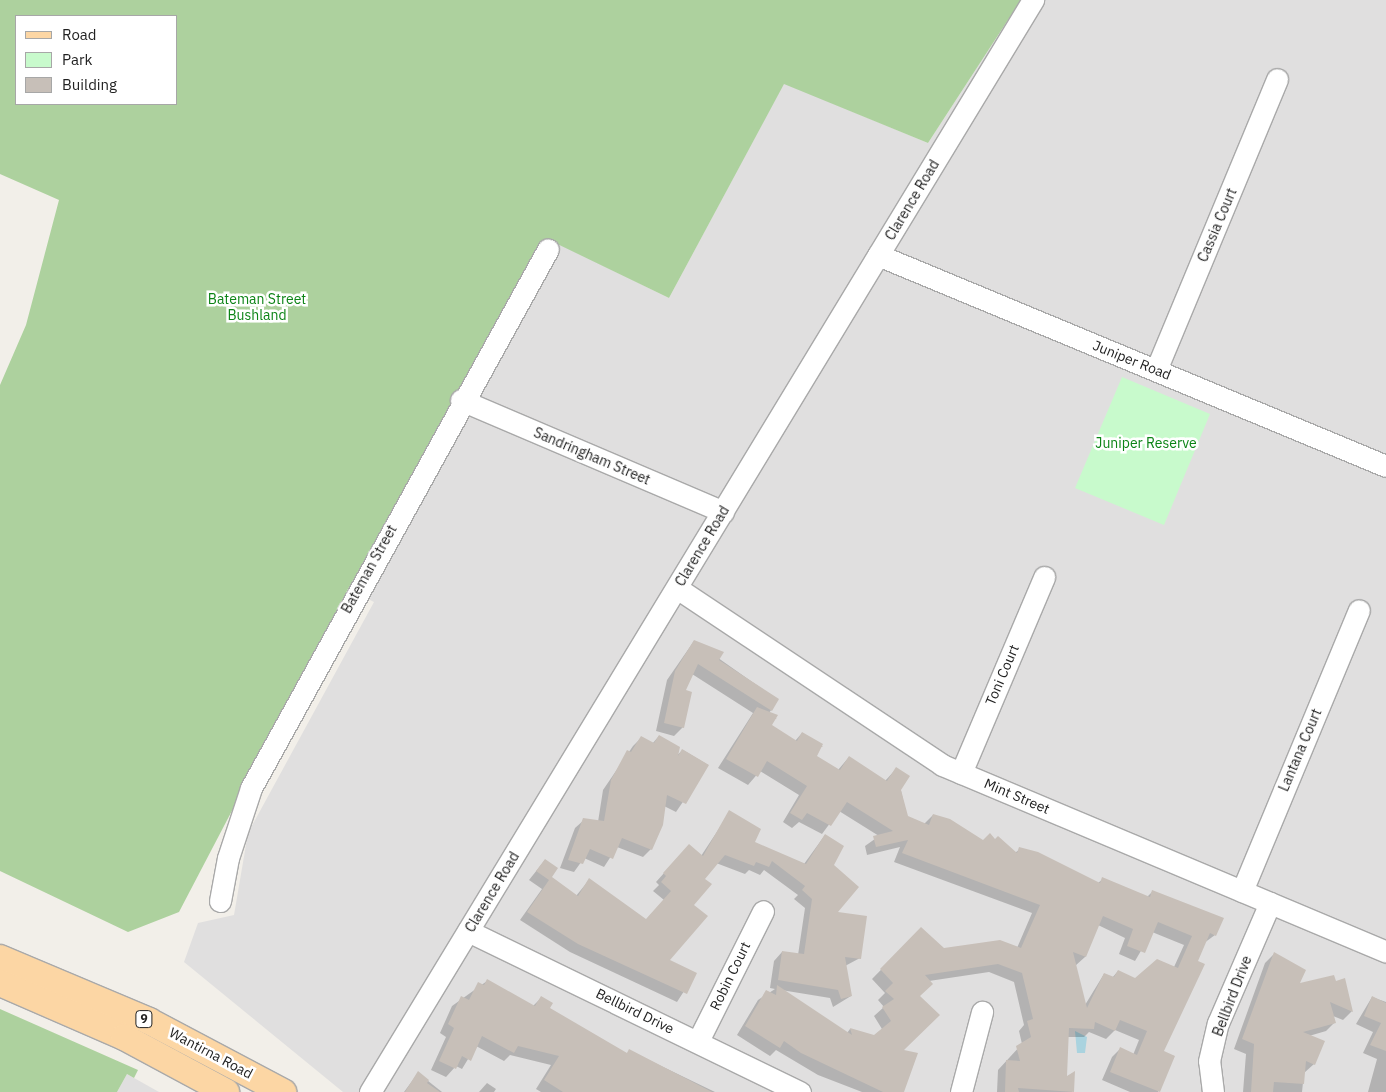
<!DOCTYPE html>
<html>
<head>
<meta charset="utf-8">
<style>
  body { margin:0 }
  #map { position:relative; width:1386px; height:1092px; overflow:hidden; background:#f2efe9; font-family:"IBM Plex Sans",sans-serif }
  div>[style] { position:absolute }
  [style*='--x'] { left:calc(var(--x)*1px); top:calc(var(--y)*1px); width:calc(var(--w)*1px); rotate:calc(var(--a)*1deg) }
  .residential>* { inset:0; background:#e0dfdf }
  .forest>* { inset:0; background:#add19e }
  .park>* { inset:0; background:#c8facc }
  .water>* { inset:0; background:#aad3df }
  .shadow>* { inset:0; background:#0003 }
  .building>* { inset:0; background:#c7bfb8 }
  .roads { filter:drop-shadow(1px 0 #a9a9a9) drop-shadow(-1px 0 #a9a9a9) drop-shadow(0 1px #a9a9a9) drop-shadow(0 -1px #a9a9a9) }
  .minor>* { height:21px; margin:-10.5px; padding:0 10.5px; transform-origin:10.5px; border-radius:10.5px; background:#fff }
  .major>* { height:26px; margin:-13px; padding:0 13px; transform-origin:13px; border-radius:13px; background:#fcd6a4 }
  span { translate:-50% -50%; white-space:nowrap; text-align:center; line-height:1.15; -webkit-text-stroke:5px #fff; paint-order:stroke }
  .shield-label span { padding:1px 4px; background:#fff; border:1px solid; border-radius:4px; -webkit-text-stroke-width:0 }
  .shield-label { font-size:12px; color:#222; font-weight:700 }
  .street-label { font-size:14px; color:#222 }
  .park-label { font-size:14px; color:#0c8416 }
  .legend { position:absolute; left:15px; top:15px; width:162px; height:90px; box-sizing:border-box; background:#fff; border:1px solid #a7a7a7; margin:0; padding:6px 9px; list-style:none; font-size:15px; color:#222 }
  .legend li { display:flex; align-items:center; gap:10px; height:25px }
  .legend b { width:25px; border:1px solid #a7a7a7 }
</style>
</head>
<body>
<div id="map">
  <div class="residential">
    <i style="clip-path:polygon(1021px 0,1386px 0,1386px 1092px,343px 1092px,184px 962px,198px 923px,234px 915px,248px 833px,374px 602px,348px 589px,547px 238px,669px 298px,784px 83px,928px 143px)"></i>
    <i style="clip-path:polygon(127px 1074px,159px 1092px,117px 1092px)"></i>
  </div>
  <div class="forest">
    <i style="clip-path:polygon(evenodd,0 0,1021px 0,928px 143px,784px 84px,669px 298px,547px 239px,348px 589px,179px 912px,128px 932px,0 871px,0 385px,26px 325px,59px 200px,0 174px,0 0,16px 16px,176px 16px,176px 104px,16px 104px,16px 16px)"></i>
    <i style="clip-path:polygon(0 1009px,138px 1070px,134px 1078px,127px 1074px,117px 1092px,0 1092px)"></i>
  </div>
  <div class="park">
    <i style="clip-path:polygon(1122px 377px,1210px 414px,1164px 525px,1075px 488px)"></i>
  </div>
  <div class="water">
    <i style="clip-path:polygon(1075px 1031px,1087px 1037px,1085px 1053px,1077px 1053px)"></i>
  </div>
  <div class="shadow">
    <i style="clip-path:polygon(evenodd,694px 641px,778px 700px,769px 713px,770px 725px,795px 741px,802px 733px,815px 756px,838px 770px,849px 757px,885px 781px,896px 769px,907px 817px,924px 824px,933px 815px,983px 841px,995px 840px,1015px 853px,1020px 849px,1098px 883px,1103px 879px,1147px 897px,1152px 892px,1215px 935px,1204px 943px,1163px 1052px,1174px 1056px,1158px 1092px,1130px 1092px,1102px 1080px,1112px 1057px,1120px 1049px,1133px 1055px,1139px 1040px,1115px 1030px,1106px 1039px,1089px 1032px,1084px 1037px,1067px 1037px,1065px 1078px,1073px 1073px,1072px 1092px,997px 1092px,998px 1070px,1022px 1044px,1019px 1031px,1024px 1025px,1014px 982px,989px 972px,929px 981px,918px 996px,902px 1051px,917px 1054px,903px 1092px,862px 1092px,818px 1075px,776px 1050px,770px 1056px,737px 1035px,758px 1000px,775px 989px,770px 988px,774px 961px,782px 952px,798px 955px,805px 908px,794px 899px,798px 895px,764px 870px,760px 875px,749px 870px,745px 874px,716px 863px,703px 879px,668px 961px,695px 974px,677px 1002px,570px 952px,520px 920px,542px 889px,529px 880px,545px 860px,550px 877px,576px 896px,589px 880px,646px 920px,664px 900px,653px 891px,659px 885px,656px 882px,681px 854px,701px 856px,730px 812px,753px 842px,804px 864px,825px 835px,836px 913px,860px 958px,845px 966px,851px 996px,833px 1007px,830px 998px,781px 990px,847px 1033px,850px 1029px,874px 1036px,882px 1029px,874px 1016px,884px 1007px,878px 1000px,885px 993px,872px 979px,921px 929px,944px 949px,1017px 948px,1032px 913px,894px 862px,900px 847px,867px 855px,865px 846px,879px 836px,839px 811px,822px 834px,799px 822px,792px 828px,783px 822px,799px 795px,760px 771px,748px 785px,718px 768px,753px 713px,692px 674px,684px 691px,683px 727px,674px 736px,656px 731px,667px 680px,694px 641px,1098px 925px,1125px 938px,1119px 954px,1135px 961px,1152px 932px,1184px 945px,1174px 967px,1136px 980px,1118px 971px,1112px 978px,1104px 974px,1085px 1005px,1075px 966px,1085px 957px,1098px 925px)"></i>
    <i style="clip-path:polygon(659px 736px,676px 756px,683px 750px,708px 765px,676px 812px,664px 806px,651px 849px,643px 857px,617px 847px,604px 867px,584px 858px,574px 872px,560px 868px,575px 828px,584px 820px,598px 822px,603px 790px,633px 746px,642px 737px,652px 744px)"></i>
    <i style="clip-path:polygon(1274px 954px,1298px 985px,1352px 1011px,1343px 1020px,1333px 1016px,1335px 1022px,1326px 1031px,1309px 1036px,1314px 1064px,1304px 1073px,1302px 1092px,1243px 1092px,1246px 1054px,1234px 1049px,1265px 963px)"></i>
    <i style="clip-path:polygon(487px 981px,533px 1006px,541px 998px,548px 1009px,626px 1054px,630px 1051px,715px 1092px,541px 1092px,536px 1089px,551px 1065px,510px 1055px,504px 1061px,476px 1046px,462px 1069px,456px 1066px,446px 1077px,431px 1070px,446px 1037px,440px 1033px,452px 1006px)"></i>
    <i style="clip-path:polygon(1372px 997px,1386px 1002px,1386px 1092px,1368px 1092px,1377px 1059px,1363px 1053px,1373px 1032px,1356px 1024px)"></i>
    <i style="clip-path:polygon(418px 1073px,442px 1092px,404px 1092px)"></i>
    <i style="clip-path:polygon(487px 1083px,496px 1089px,494px 1092px,479px 1092px)"></i>
  </div>
  <div class="building">
    <i style="clip-path:polygon(694px 640px,724px 652px,719px 660px,779px 699px,772px 711px,698px 664px,686px 690px,692px 692px,684px 728px,664px 723px,675px 671px)"></i>
    <i style="clip-path:polygon(evenodd,757px 707px,778px 715px,772px 725px,797px 741px,802px 732px,823px 744px,817px 756px,840px 770px,849px 756px,887px 781px,896px 767px,910px 776px,901px 790px,908px 816px,929px 825px,933px 814px,950px 819px,983px 840px,990px 833px,995px 839px,998px 836px,1017px 853px,1019px 847px,1038px 852px,1100px 883px,1102px 877px,1150px 897px,1152px 890px,1224px 918px,1216px 936px,1210px 933px,1198px 961px,1205px 964px,1164px 1051px,1175px 1056px,1160px 1092px,1110px 1072px,1120px 1047px,1137px 1055px,1147px 1031px,1120px 1020px,1115px 1031px,1095px 1022px,1094px 1029px,1069px 1028px,1067px 1076px,1075px 1071px,1074px 1092px,1018px 1088px,1019px 1092px,1005px 1092px,1006px 1060px,1020px 1061px,1016px 1046px,1031px 1037px,1027px 1021px,1033px 1019px,1022px 973px,998px 964px,925px 975px,933px 984px,920px 996px,940px 1015px,904px 1050px,918px 1053px,904px 1092px,883px 1092px,801px 1053px,784px 1041px,780px 1048px,745px 1026px,766px 990px,776px 995px,777px 985px,852px 1035px,850px 1028px,874px 1035px,891px 1021px,882px 1007px,894px 999px,885px 991px,893px 983px,880px 969px,921px 927px,944px 948px,1000px 940px,1021px 948px,1040px 905px,902px 853px,908px 840px,876px 847px,873px 836px,893px 831px,847px 802px,831px 826px,807px 813px,802px 820px,790px 813px,807px 786px,767px 761px,758px 777px,726px 759px,757px 707px,1103px 916px,1133px 929px,1127px 946px,1145px 953px,1158px 922px,1192px 936px,1178px 968px,1157px 959px,1135px 978px,1118px 970px,1114px 977px,1104px 973px,1087px 1008px,1073px 952px,1086px 957px,1103px 916px)"></i>
    <i style="clip-path:polygon(659px 735px,680px 747px,678px 756px,682px 749px,709px 765px,686px 804px,667px 795px,663px 825px,652px 850px,622px 838px,613px 859px,590px 849px,583px 864px,568px 860px,583px 818px,604px 821px,611px 780px,627px 750px,631px 752px,641px 736px,654px 743px)"></i>
    <i style="clip-path:polygon(729px 810px,761px 829px,755px 842px,806px 864px,825px 834px,844px 846px,834px 865px,859px 887px,838px 912px,867px 916px,861px 959px,845px 957px,852px 996px,841px 999px,838px 990px,778px 980px,782px 951px,804px 954px,812px 899px,802px 890px,805px 886px,772px 861px,769px 867px,756px 862px,754px 866px,725px 855px,705px 879px,712px 884px,694px 905px,708px 916px,670px 960px,697px 973px,687px 994px,578px 944px,527px 912px,549px 880px,536px 871px,545px 859px,558px 868px,552px 877px,578px 896px,589px 878px,646px 919px,671px 891px,661px 882px,666px 876px,663px 873px,689px 844px,703px 856px)"></i>
    <i style="clip-path:polygon(1274px 952px,1306px 970px,1300px 983px,1334px 975px,1336px 981px,1345px 978px,1353px 1012px,1330px 1002px,1336px 1023px,1303px 1032px,1325px 1041px,1315px 1065px,1306px 1061px,1304px 1084px,1274px 1082px,1273px 1092px,1251px 1092px,1254px 1044px,1242px 1039px)"></i>
    <i style="clip-path:polygon(487px 979px,535px 1006px,541px 996px,553px 1003px,550px 1008px,627px 1053px,629px 1049px,712px 1092px,563px 1092px,544px 1080px,559px 1056px,518px 1046px,514px 1053px,482px 1036px,471px 1061px,462px 1056px,456px 1069px,439px 1061px,454px 1028px,448px 1024px,461px 996px,469px 1000px,478px 982px,484px 985px)"></i>
    <i style="clip-path:polygon(1372px 996px,1386px 1003px,1386px 1051px,1370px 1045px,1381px 1023px,1364px 1016px)"></i>
    <i style="clip-path:polygon(418px 1071px,429px 1080px,427px 1083px,440px 1092px,405px 1092px)"></i>
  </div>
  <div class="roads">
    <div class="minor">
      <i style="--x:878;--y:255;--w:550;--a:22.56"></i>
      <i style="--x:1156;--y:370;--w:315;--a:-67.4"></i>
      <i style="--x:461;--y:400;--w:285;--a:23.1"></i>
      <i style="--x:677;--y:588;--w:319;--a:33.7"></i>
      <i style="--x:942;--y:765;--w:482;--a:22.8"></i>
      <i style="--x:961;--y:773;--w:213;--a:-67"></i>
      <i style="--x:1242;--y:891;--w:304;--a:-67.4"></i>
      <i style="--x:220;--y:901;--w:44;--a:-79.5"></i>
      <i style="--x:228;--y:858;--w:74;--a:-71.8"></i>
      <i style="--x:251;--y:788;--w:615;--a:-61.14"></i>
      <i style="--x:468;--y:931;--w:369;--a:25.9"></i>
      <i style="--x:698;--y:1041;--w:145;--a:-63.4"></i>
      <i style="--x:370;--y:1092;--w:1278;--a:-58.74"></i>
      <i style="--x:961;--y:1092;--w:83;--a:-75.3"></i>
      <i style="--x:1213;--y:1092;--w:31;--a:-97"></i>
      <i style="--x:1209;--y:1061;--w:39;--a:-77"></i>
      <i style="--x:1218;--y:1023;--w:131;--a:-66.6"></i>
    </div>
    <div class="major">
      <i style="--x:0;--y:958;--w:162;--a:22.9"></i>
      <i style="--x:149;--y:1021;--w:152;--a:27.9"></i>
      <i style="--x:0;--y:983;--w:135;--a:23.5"></i>
      <i style="--x:124;--y:1037;--w:116;--a:28.3"></i>
    </div>
  </div>
  <div class="shield-label">
    <span style="left:144px;top:1019px">9</span>
  </div>
  <div class="street-label">
    <span style="left:912px;top:200px;rotate:-59deg">Clarence Road</span>
    <span style="left:1217px;top:225px;rotate:-67deg">Cassia Court</span>
    <span style="left:1132px;top:360px;rotate:22deg">Juniper Road</span>
    <span style="left:592px;top:456px;rotate:23deg">Sandringham Street</span>
    <span style="left:702px;top:546px;rotate:-59deg">Clarence Road</span>
    <span style="left:369px;top:569px;rotate:-61deg">Bateman Street</span>
    <span style="left:1002px;top:675px;rotate:-67deg">Toni Court</span>
    <span style="left:1300px;top:750px;rotate:-67deg">Lantana Court</span>
    <span style="left:1017px;top:796px;rotate:23deg">Mint Street</span>
    <span style="left:492px;top:892px;rotate:-59deg">Clarence Road</span>
    <span style="left:730px;top:976px;rotate:-64deg">Robin Court</span>
    <span style="left:1232px;top:996px;rotate:-69deg">Bellbird Drive</span>
    <span style="left:635px;top:1011px;rotate:26deg">Bellbird Drive</span>
    <span style="left:211px;top:1053px;rotate:28deg">Wantirna Road</span>
  </div>
  <div class="park-label">
    <span style="left:257px;top:307px">Bateman Street<br>Bushland</span>
    <span style="left:1146px;top:443px">Juniper Reserve</span>
  </div>
  <ul class="legend">
  <li><b style="height:6px;background:#fcd6a4"></b>Road</li>
  <li><b style="height:14px;background:#c8facc"></b>Park</li>
  <li><b style="height:14px;background:#c7bfb8"></b>Building</li>
  </ul>
</div>
</body>
</html>
